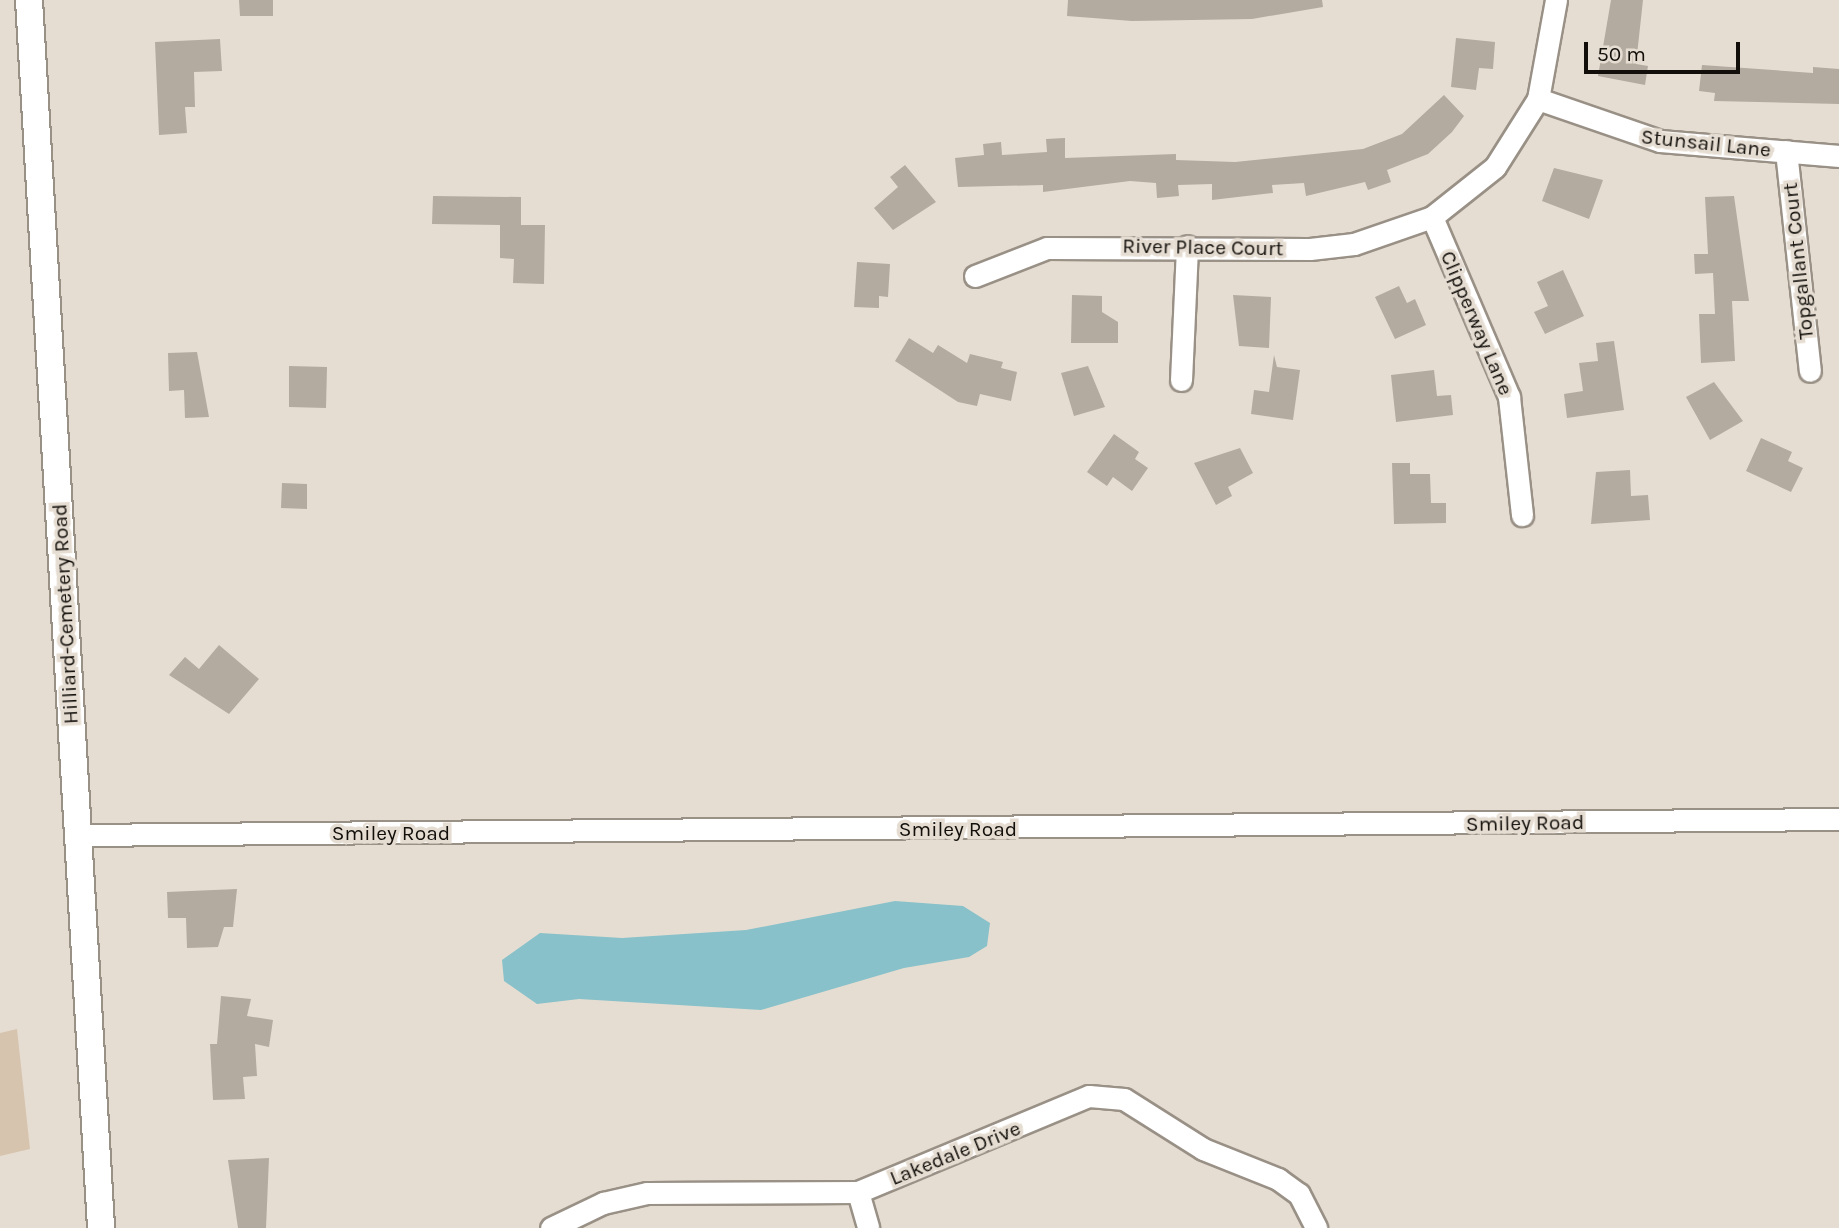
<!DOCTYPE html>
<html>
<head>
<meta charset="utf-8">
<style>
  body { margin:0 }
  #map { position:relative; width:1839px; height:1228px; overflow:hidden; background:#e6ddd2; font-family:Karla,sans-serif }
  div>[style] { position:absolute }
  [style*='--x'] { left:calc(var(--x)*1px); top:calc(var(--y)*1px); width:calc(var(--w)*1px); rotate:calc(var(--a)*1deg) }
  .green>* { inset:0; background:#d7c4ae }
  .water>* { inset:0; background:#88c1c9 }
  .building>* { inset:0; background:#b3aaa0 }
  .roads { filter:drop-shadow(2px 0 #999086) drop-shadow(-2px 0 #999086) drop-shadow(0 2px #999086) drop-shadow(0 -2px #999086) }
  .minor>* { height:21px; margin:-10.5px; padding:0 10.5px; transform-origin:10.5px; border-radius:10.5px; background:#fff }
  .major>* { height:26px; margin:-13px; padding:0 13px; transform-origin:13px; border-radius:13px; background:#fff }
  span { translate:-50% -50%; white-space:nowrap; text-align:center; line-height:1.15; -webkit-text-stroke:7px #e6ddd2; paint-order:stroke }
  .street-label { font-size:21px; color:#120f0b }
  .scale { position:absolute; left:1584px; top:42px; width:156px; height:32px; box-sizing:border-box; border:4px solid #120f0b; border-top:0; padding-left:9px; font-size:21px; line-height:24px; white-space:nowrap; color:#120f0b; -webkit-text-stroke:5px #e6ddd2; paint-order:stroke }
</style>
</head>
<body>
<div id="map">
  <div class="green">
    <i style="clip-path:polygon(17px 1029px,30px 1149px,0 1156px,0 1033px)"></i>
  </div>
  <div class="water">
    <i style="clip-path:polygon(895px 901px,963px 906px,990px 923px,987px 946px,969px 957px,904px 968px,761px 1010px,579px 999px,537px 1004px,504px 981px,502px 960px,540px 933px,622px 938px,746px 930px)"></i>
  </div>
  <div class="building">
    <i style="clip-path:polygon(239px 0,273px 0,273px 16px,240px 16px)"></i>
    <i style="clip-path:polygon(1068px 0,1322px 0,1323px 7px,1252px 19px,1132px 21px,1067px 16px)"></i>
    <i style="clip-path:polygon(1611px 0,1643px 0,1636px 64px,1648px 66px,1645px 85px,1598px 76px)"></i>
    <i style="clip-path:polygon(1456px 38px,1495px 42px,1493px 69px,1479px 68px,1476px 90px,1451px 87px)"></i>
    <i style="clip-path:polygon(220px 39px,222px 71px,194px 72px,195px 107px,185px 107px,187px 133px,159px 135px,155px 42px)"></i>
    <i style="clip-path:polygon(1702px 65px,1813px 73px,1813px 67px,1839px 69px,1839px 104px,1714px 101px,1715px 93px,1699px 91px)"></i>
    <i style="clip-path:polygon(1444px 95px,1464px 116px,1452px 132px,1428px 154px,1387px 170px,1391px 182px,1368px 190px,1365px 182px,1306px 196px,1304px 183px,1272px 185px,1273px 193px,1212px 200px,1212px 184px,1178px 185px,1179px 196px,1157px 198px,1156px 183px,1130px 181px,1043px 192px,1043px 185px,958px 187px,955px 158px,984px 155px,983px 144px,1001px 142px,1002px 155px,1047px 152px,1046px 139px,1065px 138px,1065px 158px,1176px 154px,1176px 160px,1235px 162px,1363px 149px,1402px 134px)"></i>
    <i style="clip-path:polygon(905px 165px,936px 202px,893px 230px,874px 208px,898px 187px,890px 177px)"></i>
    <i style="clip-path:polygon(1554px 168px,1603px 180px,1589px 219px,1542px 201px)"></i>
    <i style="clip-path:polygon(433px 196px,521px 197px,521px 225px,545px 225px,544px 284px,513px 283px,514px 259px,500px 258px,500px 225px,432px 224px)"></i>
    <i style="clip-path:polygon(1734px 196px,1749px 301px,1732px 301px,1735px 361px,1701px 363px,1699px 314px,1715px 314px,1713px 273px,1695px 274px,1694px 254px,1708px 254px,1705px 197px)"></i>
    <i style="clip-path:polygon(857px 262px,890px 264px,888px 297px,879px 296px,879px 308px,854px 307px)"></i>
    <i style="clip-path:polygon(1563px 270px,1584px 316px,1545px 334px,1534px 312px,1548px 306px,1537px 282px)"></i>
    <i style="clip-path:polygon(1399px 286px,1407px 303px,1415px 299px,1426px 325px,1395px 339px,1375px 297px)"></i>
    <i style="clip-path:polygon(1072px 295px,1102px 296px,1102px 312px,1118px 322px,1118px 343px,1071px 343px)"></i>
    <i style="clip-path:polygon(1233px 295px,1271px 297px,1269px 348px,1239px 346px)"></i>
    <i style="clip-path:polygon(909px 338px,933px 353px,938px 345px,967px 363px,970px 354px,1003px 362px,1001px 368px,1017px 372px,1011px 401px,980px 394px,977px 406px,958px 402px,895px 361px)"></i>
    <i style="clip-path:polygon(1614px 341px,1624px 410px,1567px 418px,1564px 394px,1583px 391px,1579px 363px,1598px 361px,1596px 343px)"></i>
    <i style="clip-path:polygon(197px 352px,209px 417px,185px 418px,184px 390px,169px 391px,168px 353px)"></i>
    <i style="clip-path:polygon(1274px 355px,1277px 367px,1300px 370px,1293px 420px,1251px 414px,1254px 390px,1269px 392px)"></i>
    <i style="clip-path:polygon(289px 366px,327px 367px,326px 408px,289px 407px)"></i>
    <i style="clip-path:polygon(1088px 366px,1105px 407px,1074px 416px,1061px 373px)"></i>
    <i style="clip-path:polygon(1434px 370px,1437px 396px,1451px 395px,1453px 415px,1396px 422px,1391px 375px)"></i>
    <i style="clip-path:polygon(1714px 382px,1743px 421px,1710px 440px,1686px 397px)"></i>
    <i style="clip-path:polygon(1114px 434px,1139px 452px,1135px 459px,1148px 468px,1132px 491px,1113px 477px,1107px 486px,1087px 472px)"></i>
    <i style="clip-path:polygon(1761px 438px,1792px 452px,1788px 461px,1803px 468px,1791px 492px,1746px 471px)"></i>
    <i style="clip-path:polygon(1240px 448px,1253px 473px,1228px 487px,1232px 496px,1216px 505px,1194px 463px)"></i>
    <i style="clip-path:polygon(1392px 463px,1410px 463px,1410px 474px,1430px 474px,1431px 503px,1446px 503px,1446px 523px,1394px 524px)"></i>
    <i style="clip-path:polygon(1630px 470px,1631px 496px,1648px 495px,1650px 520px,1591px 524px,1596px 472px)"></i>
    <i style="clip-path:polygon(282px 483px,307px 484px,307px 509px,281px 508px)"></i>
    <i style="clip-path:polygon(219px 645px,259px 679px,229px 714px,169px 675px,185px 657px,199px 669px)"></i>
    <i style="clip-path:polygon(237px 889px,233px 927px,224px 927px,218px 947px,187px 948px,186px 918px,168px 918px,167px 892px)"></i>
    <i style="clip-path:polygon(221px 996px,251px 999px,247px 1016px,273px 1020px,269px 1047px,255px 1044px,257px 1076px,243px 1077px,245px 1099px,213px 1100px,210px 1044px,217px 1044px)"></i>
    <i style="clip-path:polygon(269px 1158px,266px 1228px,238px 1228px,228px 1160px)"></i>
  </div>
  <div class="roads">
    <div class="minor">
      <i style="--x:1538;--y:99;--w:129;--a:19"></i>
      <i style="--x:1660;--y:141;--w:180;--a:4.8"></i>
      <i style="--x:1786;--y:151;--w:221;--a:83.8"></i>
      <i style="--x:1432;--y:217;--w:196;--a:66.8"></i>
      <i style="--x:1509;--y:397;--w:119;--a:83.7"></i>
      <i style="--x:975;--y:276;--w:77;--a:-21.3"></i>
      <i style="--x:1047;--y:248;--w:263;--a:0.2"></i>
      <i style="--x:1310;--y:249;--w:44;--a:-6.5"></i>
      <i style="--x:1354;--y:244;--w:83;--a:-19.1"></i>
      <i style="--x:1432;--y:217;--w:80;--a:-38.4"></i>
      <i style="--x:1495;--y:167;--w:80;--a:-57.7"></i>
      <i style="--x:1538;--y:99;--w:101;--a:-79.7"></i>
      <i style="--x:1181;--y:380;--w:134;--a:-87.4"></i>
      <i style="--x:77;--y:835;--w:1762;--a:-0.52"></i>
      <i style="--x:858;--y:1192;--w:37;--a:74"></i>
      <i style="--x:551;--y:1228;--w:58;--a:-25.7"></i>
      <i style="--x:603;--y:1203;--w:45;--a:-12.8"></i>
      <i style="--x:647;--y:1193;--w:211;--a:-0.3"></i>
      <i style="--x:858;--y:1192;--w:250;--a:-22.6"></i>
      <i style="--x:1089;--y:1096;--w:35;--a:5"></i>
      <i style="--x:1124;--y:1099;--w:93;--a:32.3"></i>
      <i style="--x:1203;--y:1149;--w:81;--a:21.8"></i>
      <i style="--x:1278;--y:1179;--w:26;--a:36"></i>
      <i style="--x:1299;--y:1194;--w:38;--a:63"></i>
    </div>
    <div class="major">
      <i style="--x:29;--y:0;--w:1230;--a:86.64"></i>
    </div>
  </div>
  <div class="street-label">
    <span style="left:1706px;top:143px;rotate:6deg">Stunsail Lane</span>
    <span style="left:1203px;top:247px;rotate:1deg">River Place Court</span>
    <span style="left:1798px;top:261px;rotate:-96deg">Topgallant Court</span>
    <span style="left:1477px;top:323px;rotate:67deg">Clipperway Lane</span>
    <span style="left:65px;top:614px;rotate:-93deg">Hilliard-Cemetery Road</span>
    <span style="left:1525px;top:823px;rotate:-1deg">Smiley Road</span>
    <span style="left:958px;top:829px">Smiley Road</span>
    <span style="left:391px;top:833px">Smiley Road</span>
    <span style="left:955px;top:1153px;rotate:-22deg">Lakedale Drive</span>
  </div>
  <div class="scale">50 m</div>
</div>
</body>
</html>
